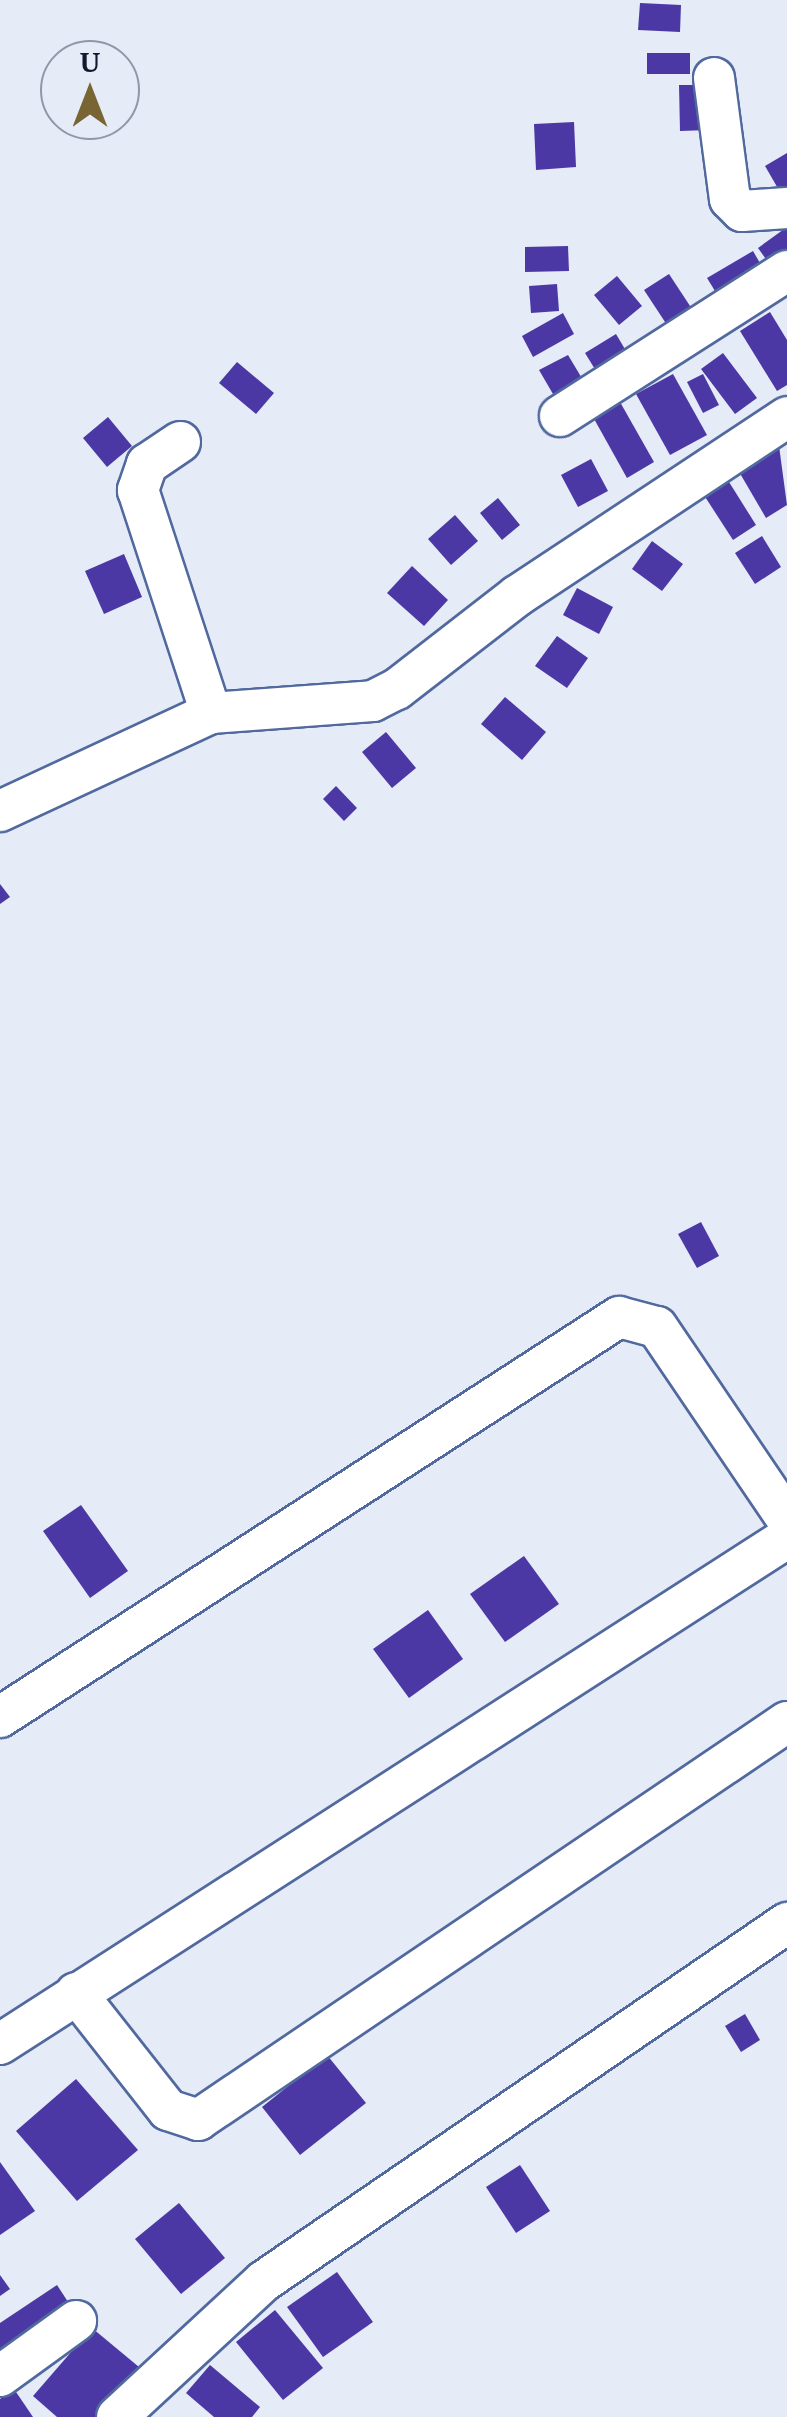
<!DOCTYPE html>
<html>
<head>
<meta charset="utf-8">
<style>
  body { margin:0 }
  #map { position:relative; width:787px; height:2417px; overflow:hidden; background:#e5ebf7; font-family:"PT Serif",serif }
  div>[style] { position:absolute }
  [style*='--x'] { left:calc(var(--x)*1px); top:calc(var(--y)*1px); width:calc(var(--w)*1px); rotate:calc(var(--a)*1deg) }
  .building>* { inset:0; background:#4c38a4 }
  .roads { filter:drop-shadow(2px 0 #51699f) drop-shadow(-2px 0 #51699f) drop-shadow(0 2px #51699f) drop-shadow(0 -2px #51699f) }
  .minor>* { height:40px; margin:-20px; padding:0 20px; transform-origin:20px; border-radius:20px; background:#fff }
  span { translate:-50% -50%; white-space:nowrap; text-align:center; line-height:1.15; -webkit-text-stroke:10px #e5ebf7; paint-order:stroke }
  .north { position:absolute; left:40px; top:40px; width:100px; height:100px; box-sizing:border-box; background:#e5ebf7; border:2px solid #9097a7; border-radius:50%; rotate:0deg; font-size:28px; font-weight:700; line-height:40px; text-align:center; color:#10192f }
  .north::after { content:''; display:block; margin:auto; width:35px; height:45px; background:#796433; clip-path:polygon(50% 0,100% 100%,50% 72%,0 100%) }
</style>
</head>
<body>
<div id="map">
  <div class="building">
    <i style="clip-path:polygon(640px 3px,681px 5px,680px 32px,638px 30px)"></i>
    <i style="clip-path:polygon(647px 53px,690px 53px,690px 74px,647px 74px)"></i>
    <i style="clip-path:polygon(679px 85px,709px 85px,709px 130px,680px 131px)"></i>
    <i style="clip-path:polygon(574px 122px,576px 167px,536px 170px,534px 124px)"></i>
    <i style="clip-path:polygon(787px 153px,787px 204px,765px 166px)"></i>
    <i style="clip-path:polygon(787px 227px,787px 269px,778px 276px,758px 248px)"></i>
    <i style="clip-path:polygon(568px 246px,569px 271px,525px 272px,525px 247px)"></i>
    <i style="clip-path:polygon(753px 251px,768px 277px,723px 304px,707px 278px)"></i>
    <i style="clip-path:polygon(669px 274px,694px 312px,669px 328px,644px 290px)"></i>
    <i style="clip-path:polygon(617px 276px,642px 306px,619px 325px,594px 295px)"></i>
    <i style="clip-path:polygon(557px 284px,559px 311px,531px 313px,529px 286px)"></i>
    <i style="clip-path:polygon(770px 312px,787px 340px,787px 385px,777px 391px,740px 331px)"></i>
    <i style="clip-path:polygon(563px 313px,574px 334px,533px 357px,522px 336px)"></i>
    <i style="clip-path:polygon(616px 334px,632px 361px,601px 379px,585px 353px)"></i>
    <i style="clip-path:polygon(723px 353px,757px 398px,735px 414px,701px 369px)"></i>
    <i style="clip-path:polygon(568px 355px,589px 390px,560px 406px,539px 370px)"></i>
    <i style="clip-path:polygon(237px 362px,274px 393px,256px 414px,219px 383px)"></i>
    <i style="clip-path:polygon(673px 374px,707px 435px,670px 455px,636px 394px)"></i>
    <i style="clip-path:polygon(703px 374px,719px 405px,703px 413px,687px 382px)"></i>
    <i style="clip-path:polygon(620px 402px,654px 462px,627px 478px,593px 417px)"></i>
    <i style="clip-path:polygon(108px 417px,132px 446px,107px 467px,83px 438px)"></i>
    <i style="clip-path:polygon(779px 446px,787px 505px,766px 518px,738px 470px)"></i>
    <i style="clip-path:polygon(591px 459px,608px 491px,578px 507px,561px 475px)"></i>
    <i style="clip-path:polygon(724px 474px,756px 525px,733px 540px,700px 489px)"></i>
    <i style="clip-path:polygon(498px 498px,520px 525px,502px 540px,480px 513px)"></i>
    <i style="clip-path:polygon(455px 515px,478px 541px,451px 565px,428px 539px)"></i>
    <i style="clip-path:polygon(762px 536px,781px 567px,755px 584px,735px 553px)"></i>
    <i style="clip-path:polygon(652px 541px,683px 564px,662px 591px,632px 569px)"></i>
    <i style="clip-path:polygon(124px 554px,142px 597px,104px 614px,85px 571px)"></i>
    <i style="clip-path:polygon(412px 566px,448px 600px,424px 626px,387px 593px)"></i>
    <i style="clip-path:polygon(577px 588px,613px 607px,599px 634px,563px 615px)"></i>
    <i style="clip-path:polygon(557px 636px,588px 658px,567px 688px,535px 666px)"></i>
    <i style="clip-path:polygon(505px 697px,546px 732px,522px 760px,481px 724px)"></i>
    <i style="clip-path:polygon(386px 732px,416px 768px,392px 788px,362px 752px)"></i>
    <i style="clip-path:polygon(336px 786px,357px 808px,344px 821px,323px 799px)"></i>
    <i style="clip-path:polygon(0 884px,10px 897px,0 904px)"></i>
    <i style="clip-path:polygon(701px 1222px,719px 1256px,697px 1268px,678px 1234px)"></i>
    <i style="clip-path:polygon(81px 1505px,128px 1571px,90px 1598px,43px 1531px)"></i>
    <i style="clip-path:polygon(524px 1556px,559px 1604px,505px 1642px,470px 1594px)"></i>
    <i style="clip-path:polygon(428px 1610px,463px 1659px,409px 1698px,373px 1649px)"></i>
    <i style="clip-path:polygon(745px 2014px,760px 2040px,741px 2052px,725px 2026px)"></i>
    <i style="clip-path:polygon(327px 2055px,366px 2103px,300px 2155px,262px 2107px)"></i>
    <i style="clip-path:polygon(76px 2079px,138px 2150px,77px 2201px,16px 2131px)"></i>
    <i style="clip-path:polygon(0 2162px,35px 2211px,0 2235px)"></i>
    <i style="clip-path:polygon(520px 2165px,550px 2211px,516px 2233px,486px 2187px)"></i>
    <i style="clip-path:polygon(179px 2203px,225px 2258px,181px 2294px,135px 2239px)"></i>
    <i style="clip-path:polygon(337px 2272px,373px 2322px,323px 2357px,287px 2307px)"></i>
    <i style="clip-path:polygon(0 2275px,10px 2289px,0 2296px)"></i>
    <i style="clip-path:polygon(57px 2285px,74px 2311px,0 2359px,0 2323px)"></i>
    <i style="clip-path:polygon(275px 2310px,323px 2368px,283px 2400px,236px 2342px)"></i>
    <i style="clip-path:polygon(92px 2328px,139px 2367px,97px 2417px,57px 2417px,33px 2396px)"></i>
    <i style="clip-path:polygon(210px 2365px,260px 2407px,252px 2417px,214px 2417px,186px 2393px)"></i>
    <i style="clip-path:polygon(14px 2389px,33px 2417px,0 2417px,0 2399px)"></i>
  </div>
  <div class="roads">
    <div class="minor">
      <i style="--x:714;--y:78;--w:122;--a:82.5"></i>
      <i style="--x:730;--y:199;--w:17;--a:45"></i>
      <i style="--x:742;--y:211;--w:45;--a:-3.8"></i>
      <i style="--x:560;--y:416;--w:269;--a:-32.6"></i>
      <i style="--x:180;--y:442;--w:40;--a:146"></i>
      <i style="--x:147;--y:464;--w:28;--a:109"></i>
      <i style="--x:138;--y:490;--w:235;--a:71.9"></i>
      <i style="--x:0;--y:811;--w:233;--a:-24.9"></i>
      <i style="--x:211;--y:713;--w:162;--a:-4.2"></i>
      <i style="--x:373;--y:701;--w:27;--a:-27"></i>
      <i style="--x:397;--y:689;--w:152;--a:-37.8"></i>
      <i style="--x:517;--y:596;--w:324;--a:-33.5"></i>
      <i style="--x:0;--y:1717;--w:737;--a:-32.87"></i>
      <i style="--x:619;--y:1317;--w:39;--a:15"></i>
      <i style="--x:657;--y:1327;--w:232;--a:55.9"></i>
      <i style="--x:76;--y:1993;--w:149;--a:51.8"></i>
      <i style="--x:168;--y:2110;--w:32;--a:18"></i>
      <i style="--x:198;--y:2120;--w:711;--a:-34.05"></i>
      <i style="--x:0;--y:2044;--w:936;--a:-32.74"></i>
      <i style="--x:0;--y:2376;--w:94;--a:-35.9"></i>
      <i style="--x:117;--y:2417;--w:200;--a:-42.8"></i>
      <i style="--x:264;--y:2281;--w:634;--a:-34.39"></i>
    </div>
  </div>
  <div class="north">U</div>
</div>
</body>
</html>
